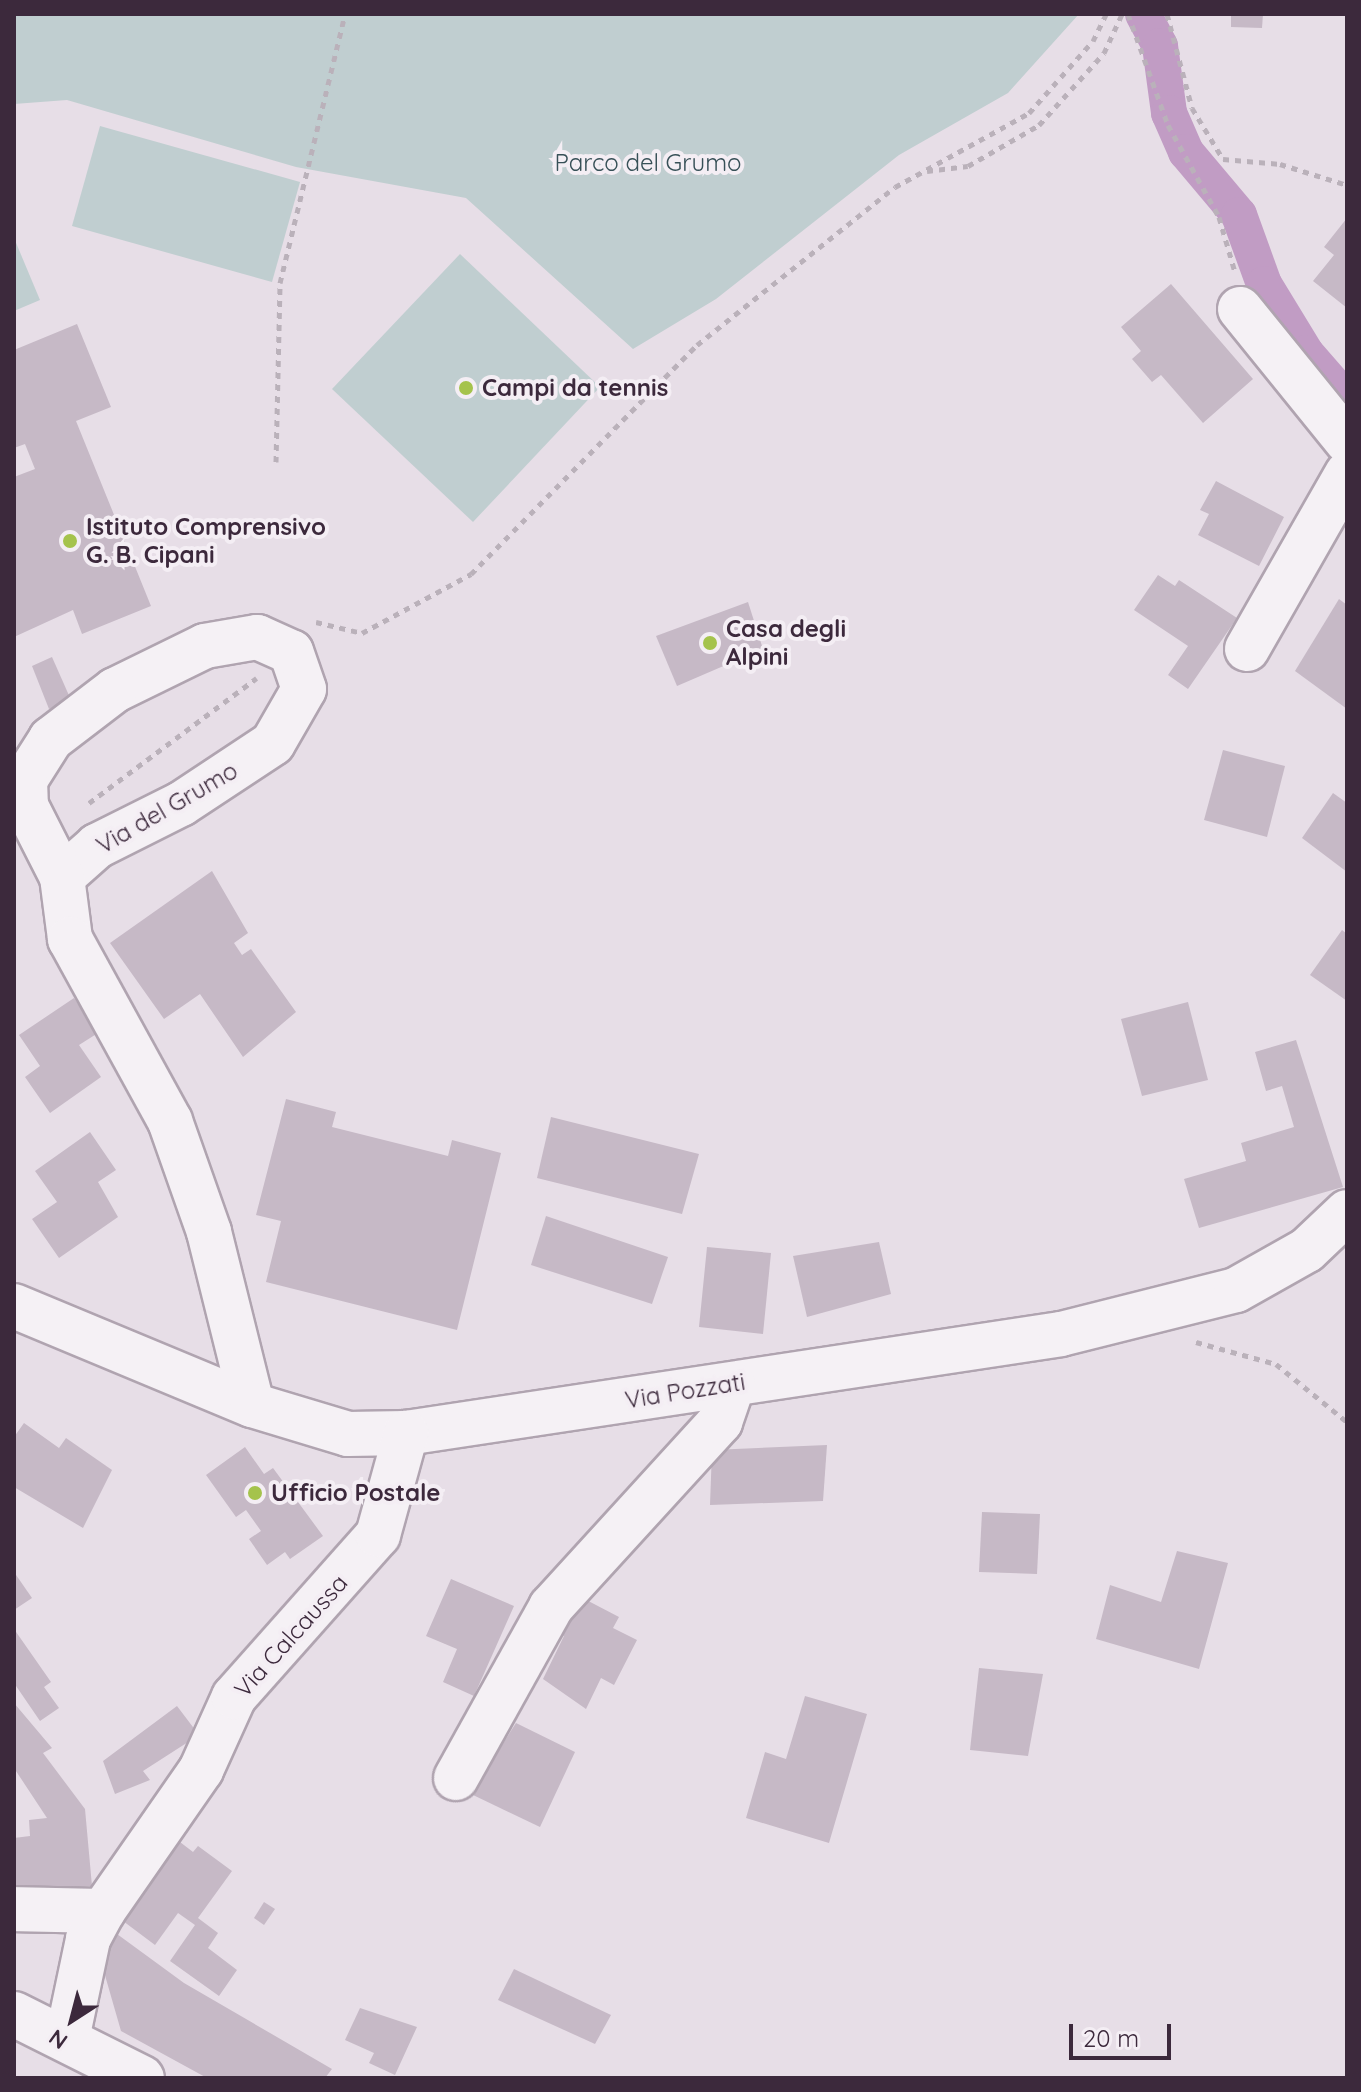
<!DOCTYPE html>
<html>
<head>
<meta charset="utf-8">
<style>
  body { margin:0 }
  #map { position:relative; width:1361px; height:2092px; overflow:hidden; background:#e7dee7; font-family:Quicksand,sans-serif }
  div>[style] { position:absolute }
  [style*='--x'] { left:calc(var(--x)*1px); top:calc(var(--y)*1px); width:calc(var(--w)*1px); rotate:calc(var(--a)*1deg) }
  .green>* { inset:0; background:#c0ced0 }
  .canal>* { height:36px; margin:-18px; padding:0 18px; transform-origin:18px; border-radius:18px; background:#c19cc4 }
  .building>* { inset:0; background:#c6b9c6 }
  .path>* { height:5px; margin-top:-2.5px; transform-origin:0; background:repeating-linear-gradient(90deg,#bab1ba 0 6px,transparent 0 12px) }
  .roads { filter:drop-shadow(2px 0 #b0a4b0) drop-shadow(-2px 0 #b0a4b0) drop-shadow(0 2px #b0a4b0) drop-shadow(0 -2px #b0a4b0) }
  .minor>* { height:44px; margin:-22px; padding:0 22px; transform-origin:22px; border-radius:22px; background:#f5f1f5 }
  .dots>* { width:22px; height:22px; translate:-50% -50%; box-sizing:border-box; border:4px solid #f4eef4; border-radius:50% }
  span { translate:-50% -50%; white-space:nowrap; text-align:center; line-height:1.15; -webkit-text-stroke:8px #f4eef4; paint-order:stroke }
  .park-label { font-size:24px; color:#375057 }
  .poi-label { font-size:24px; color:#3c293c; font-weight:700 }
  .left { translate:0 -50%; text-align:left }
  .street-label { font-size:24px; color:#3c293c }
  .frame { position:absolute; inset:0; border:16px solid #3c293c; pointer-events:none }
  .north { position:absolute; left:32px; top:1980px; width:80px; height:80px; -webkit-text-stroke:6px #f4eef4; paint-order:stroke; rotate:216deg; font-size:22px; font-weight:700; line-height:32px; text-align:center; color:#3c293c }
  .north::after { content:''; display:block; margin:auto; width:28px; height:36px; background:#3c293c; clip-path:polygon(50% 0,100% 100%,50% 72%,0 100%) }
  .scale { position:absolute; left:1069px; top:2024px; width:102px; height:36px; box-sizing:border-box; border:4px solid #3c293c; border-top:0; padding-left:10px; font-size:24px; line-height:28px; white-space:nowrap; color:#3c293c; -webkit-text-stroke:6px #f4eef4; paint-order:stroke }
</style>
</head>
<body>
<div id="map">
  <div class="green">
    <i style="clip-path:polygon(14px 14px,1079px 14px,1008px 93px,899px 155px,716px 299px,633px 349px,466px 198px,296px 167px,67px 100px,14px 104px)"></i>
    <i style="clip-path:polygon(100px 126px,300px 182px,272px 282px,72px 226px)"></i>
    <i style="clip-path:polygon(14px 238px,40px 300px,14px 311px)"></i>
    <i style="clip-path:polygon(460px 254px,600px 387px,473px 522px,332px 389px)"></i>
  </div>
  <div class="canal">
    <i style="--x:1143;--y:14;--w:36;--a:62"></i>
    <i style="--x:1160;--y:46;--w:68;--a:82.3"></i>
    <i style="--x:1169;--y:113;--w:43;--a:66.4"></i>
    <i style="--x:1186;--y:152;--w:82;--a:49.9"></i>
    <i style="--x:1239;--y:215;--w:73;--a:70.1"></i>
    <i style="--x:1264;--y:284;--w:81;--a:58.7"></i>
    <i style="--x:1306;--y:353;--w:62;--a:48.9"></i>
  </div>
  <div class="building">
    <i style="clip-path:polygon(1231px 14px,1263px 14px,1262px 28px,1231px 27px)"></i>
    <i style="clip-path:polygon(1347px 218px,1347px 308px,1313px 281px,1334px 255px,1324px 247px)"></i>
    <i style="clip-path:polygon(1171px 284px,1253px 379px,1203px 423px,1161px 375px,1152px 382px,1132px 359px,1141px 351px,1121px 327px)"></i>
    <i style="clip-path:polygon(77px 324px,111px 407px,76px 421px,151px 606px,82px 634px,73px 610px,14px 637px,14px 477px,35px 469px,25px 444px,14px 448px,14px 350px)"></i>
    <i style="clip-path:polygon(1216px 481px,1284px 517px,1259px 566px,1198px 535px,1209px 514px,1200px 510px)"></i>
    <i style="clip-path:polygon(1158px 575px,1175px 586px,1179px 580px,1237px 618px,1188px 689px,1168px 675px,1188px 646px,1134px 610px)"></i>
    <i style="clip-path:polygon(1339px 599px,1347px 605px,1347px 709px,1295px 671px)"></i>
    <i style="clip-path:polygon(748px 602px,763px 649px,677px 686px,656px 636px)"></i>
    <i style="clip-path:polygon(52px 657px,71px 700px,49px 709px,32px 666px)"></i>
    <i style="clip-path:polygon(1223px 750px,1285px 766px,1267px 837px,1204px 820px)"></i>
    <i style="clip-path:polygon(1333px 793px,1347px 803px,1347px 872px,1302px 838px)"></i>
    <i style="clip-path:polygon(212px 871px,248px 933px,234px 943px,242px 955px,251px 949px,296px 1012px,243px 1057px,200px 994px,164px 1019px,110px 943px)"></i>
    <i style="clip-path:polygon(1342px 930px,1347px 934px,1347px 1001px,1310px 975px)"></i>
    <i style="clip-path:polygon(74px 998px,98px 1033px,79px 1045px,101px 1077px,50px 1113px,25px 1077px,40px 1066px,19px 1035px)"></i>
    <i style="clip-path:polygon(1188px 1002px,1208px 1080px,1142px 1096px,1121px 1019px)"></i>
    <i style="clip-path:polygon(1296px 1040px,1343px 1187px,1199px 1228px,1184px 1179px,1246px 1161px,1241px 1143px,1294px 1127px,1282px 1086px,1266px 1091px,1255px 1052px)"></i>
    <i style="clip-path:polygon(286px 1099px,336px 1112px,332px 1127px,448px 1156px,452px 1140px,501px 1153px,457px 1330px,266px 1282px,281px 1221px,256px 1215px)"></i>
    <i style="clip-path:polygon(551px 1117px,699px 1154px,682px 1214px,537px 1178px)"></i>
    <i style="clip-path:polygon(90px 1132px,116px 1170px,98px 1182px,118px 1217px,59px 1258px,32px 1219px,57px 1202px,35px 1171px)"></i>
    <i style="clip-path:polygon(546px 1216px,668px 1257px,652px 1304px,531px 1265px)"></i>
    <i style="clip-path:polygon(879px 1242px,891px 1294px,807px 1317px,793px 1256px)"></i>
    <i style="clip-path:polygon(707px 1247px,771px 1253px,763px 1334px,699px 1327px)"></i>
    <i style="clip-path:polygon(24px 1423px,59px 1448px,66px 1438px,112px 1470px,83px 1528px,14px 1487px,14px 1437px)"></i>
    <i style="clip-path:polygon(827px 1445px,823px 1501px,710px 1505px,712px 1450px)"></i>
    <i style="clip-path:polygon(245px 1447px,264px 1474px,273px 1468px,323px 1536px,290px 1559px,285px 1552px,267px 1565px,249px 1539px,261px 1531px,246px 1510px,236px 1517px,206px 1475px)"></i>
    <i style="clip-path:polygon(982px 1512px,1040px 1514px,1037px 1574px,979px 1572px)"></i>
    <i style="clip-path:polygon(1177px 1551px,1228px 1563px,1199px 1669px,1096px 1639px,1110px 1585px,1161px 1602px)"></i>
    <i style="clip-path:polygon(14px 1572px,32px 1598px,14px 1610px)"></i>
    <i style="clip-path:polygon(451px 1579px,514px 1606px,474px 1696px,443px 1682px,457px 1649px,426px 1636px)"></i>
    <i style="clip-path:polygon(573px 1593px,619px 1617px,613px 1628px,637px 1640px,614px 1685px,601px 1678px,586px 1709px,543px 1679px,564px 1636px,554px 1631px)"></i>
    <i style="clip-path:polygon(14px 1629px,51px 1682px,44px 1687px,59px 1708px,40px 1721px,14px 1683px)"></i>
    <i style="clip-path:polygon(979px 1668px,1043px 1674px,1028px 1756px,970px 1750px)"></i>
    <i style="clip-path:polygon(805px 1696px,867px 1714px,829px 1843px,746px 1818px,765px 1752px,786px 1759px)"></i>
    <i style="clip-path:polygon(14px 1703px,52px 1748px,43px 1753px,85px 1809px,92px 1886px,14px 1892px,14px 1838px,30px 1836px,29px 1820px,47px 1818px,14px 1768px)"></i>
    <i style="clip-path:polygon(177px 1706px,199px 1735px,143px 1771px,150px 1780px,115px 1794px,103px 1761px)"></i>
    <i style="clip-path:polygon(516px 1723px,575px 1752px,540px 1827px,471px 1794px)"></i>
    <i style="clip-path:polygon(180px 1842px,193px 1852px,198px 1846px,232px 1871px,198px 1918px,218px 1933px,208px 1948px,237px 1970px,219px 1996px,170px 1961px,195px 1925px,178px 1913px,155px 1945px,123px 1921px)"></i>
    <i style="clip-path:polygon(264px 1902px,275px 1909px,264px 1925px,254px 1918px)"></i>
    <i style="clip-path:polygon(117px 1934px,184px 1983px,332px 2069px,325px 2078px,207px 2078px,121px 2031px,100px 1958px)"></i>
    <i style="clip-path:polygon(514px 1969px,611px 2015px,595px 2044px,498px 2000px)"></i>
    <i style="clip-path:polygon(360px 2008px,417px 2027px,395px 2075px,369px 2063px,374px 2053px,345px 2040px)"></i>
  </div>
  <div class="path">
    <i style="--x:1128;--y:14;--w:118;--a:70.2"></i>
    <i style="--x:1168;--y:125;--w:105;--a:61"></i>
    <i style="--x:1219;--y:217;--w:57;--a:73.8"></i>
    <i style="--x:1167;--y:14;--w:97;--a:75.1"></i>
    <i style="--x:1192;--y:108;--w:60;--a:58.7"></i>
    <i style="--x:1223;--y:159;--w:57;--a:5"></i>
    <i style="--x:1280;--y:164;--w:70;--a:17.4"></i>
    <i style="--x:927;--y:171;--w:41;--a:-7"></i>
    <i style="--x:968;--y:166;--w:82;--a:-30"></i>
    <i style="--x:1039;--y:125;--w:97;--a:-47.9"></i>
    <i style="--x:1104;--y:53;--w:43;--a:-65.2"></i>
    <i style="--x:276;--y:462;--w:179;--a:-88.7"></i>
    <i style="--x:280;--y:283;--w:277;--a:-76.4"></i>
    <i style="--x:316;--y:622;--w:47;--a:13.4"></i>
    <i style="--x:362;--y:633;--w:124;--a:-28.4"></i>
    <i style="--x:471;--y:574;--w:322;--a:-45.4"></i>
    <i style="--x:697;--y:345;--w:253;--a:-38.6"></i>
    <i style="--x:895;--y:187;--w:153;--a:-28.9"></i>
    <i style="--x:1029;--y:113;--w:96;--a:-48.4"></i>
    <i style="--x:1093;--y:41;--w:30;--a:-64"></i>
    <i style="--x:89;--y:803;--w:209;--a:-36.7"></i>
    <i style="--x:1196;--y:1342;--w:83;--a:15.4"></i>
    <i style="--x:1276;--y:1364;--w:92;--a:39.2"></i>
  </div>
  <div class="roads">
    <div class="minor">
      <i style="--x:1240;--y:309;--w:170;--a:51"></i>
      <i style="--x:1247;--y:649;--w:202;--a:-60.3"></i>
      <i style="--x:62;--y:877;--w:47;--a:-41.5"></i>
      <i style="--x:97;--y:846;--w:94;--a:-26.6"></i>
      <i style="--x:181;--y:804;--w:110;--a:-33.5"></i>
      <i style="--x:273;--y:743;--w:62;--a:-60.1"></i>
      <i style="--x:304;--y:689;--w:39;--a:-109"></i>
      <i style="--x:291;--y:652;--w:37;--a:-156"></i>
      <i style="--x:257;--y:637;--w:53;--a:170.2"></i>
      <i style="--x:205;--y:646;--w:100;--a:153.9"></i>
      <i style="--x:115;--y:690;--w:81;--a:142.6"></i>
      <i style="--x:51;--y:739;--w:49;--a:122.4"></i>
      <i style="--x:25;--y:780;--w:26;--a:88"></i>
      <i style="--x:26;--y:806;--w:80;--a:63.1"></i>
      <i style="--x:62;--y:877;--w:63;--a:82.6"></i>
      <i style="--x:70;--y:939;--w:208;--a:61.2"></i>
      <i style="--x:170;--y:1121;--w:118;--a:70.6"></i>
      <i style="--x:209;--y:1232;--w:178;--a:76"></i>
      <i style="--x:14;--y:1306;--w:258;--a:22.6"></i>
      <i style="--x:252;--y:1405;--w:100;--a:16.8"></i>
      <i style="--x:348;--y:1434;--w:58;--a:-1"></i>
      <i style="--x:406;--y:1433;--w:662;--a:-8.59"></i>
      <i style="--x:1061;--y:1334;--w:180;--a:-14.1"></i>
      <i style="--x:1236;--y:1290;--w:81;--a:-29.4"></i>
      <i style="--x:1307;--y:1250;--w:55;--a:-43.5"></i>
      <i style="--x:456;--y:1778;--w:196;--a:-60.9"></i>
      <i style="--x:551;--y:1607;--w:251;--a:-47.6"></i>
      <i style="--x:720;--y:1422;--w:40;--a:-71.1"></i>
      <i style="--x:14;--y:1909;--w:89;--a:1.3"></i>
      <i style="--x:14;--y:2014;--w:143;--a:26.6"></i>
      <i style="--x:67;--y:2039;--w:102;--a:-78.1"></i>
      <i style="--x:88;--y:1939;--w:32;--a:-62"></i>
      <i style="--x:103;--y:1911;--w:172;--a:-55.2"></i>
      <i style="--x:201;--y:1770;--w:80;--a:-65.7"></i>
      <i style="--x:234;--y:1697;--w:217;--a:-48.4"></i>
      <i style="--x:378;--y:1535;--w:106;--a:-74.6"></i>
    </div>
  </div>
  <div class="dots">
    <i style="left:466px;top:388px;background:#a5c34c"></i>
    <i style="left:70px;top:541px;background:#a5c34c"></i>
    <i style="left:710px;top:643px;background:#a5c34c"></i>
    <i style="left:255px;top:1493px;background:#a5c34c"></i>
  </div>
  <div class="park-label">
    <span style="left:648px;top:163px">Parco del Grumo</span>
  </div>
  <div class="poi-label">
    <span class="left" style="left:482px;top:388px">Campi da tennis</span>
    <span class="left" style="left:86px;top:541px">Istituto Comprensivo<br>G. B. Cipani</span>
    <span class="left" style="left:726px;top:643px">Casa degli<br>Alpini</span>
    <span class="left" style="left:271px;top:1493px">Ufficio Postale</span>
  </div>
  <div class="street-label">
    <span style="left:167px;top:808px;rotate:-30deg">Via del Grumo</span>
    <span style="left:685px;top:1391px;rotate:-9deg">Via Pozzati</span>
    <span style="left:291px;top:1636px;rotate:-48deg">Via Calcaussa</span>
  </div>
  <div class="frame"></div>
  <div class="north">N</div>
  <div class="scale">20 m</div>
</div>
</body>
</html>
